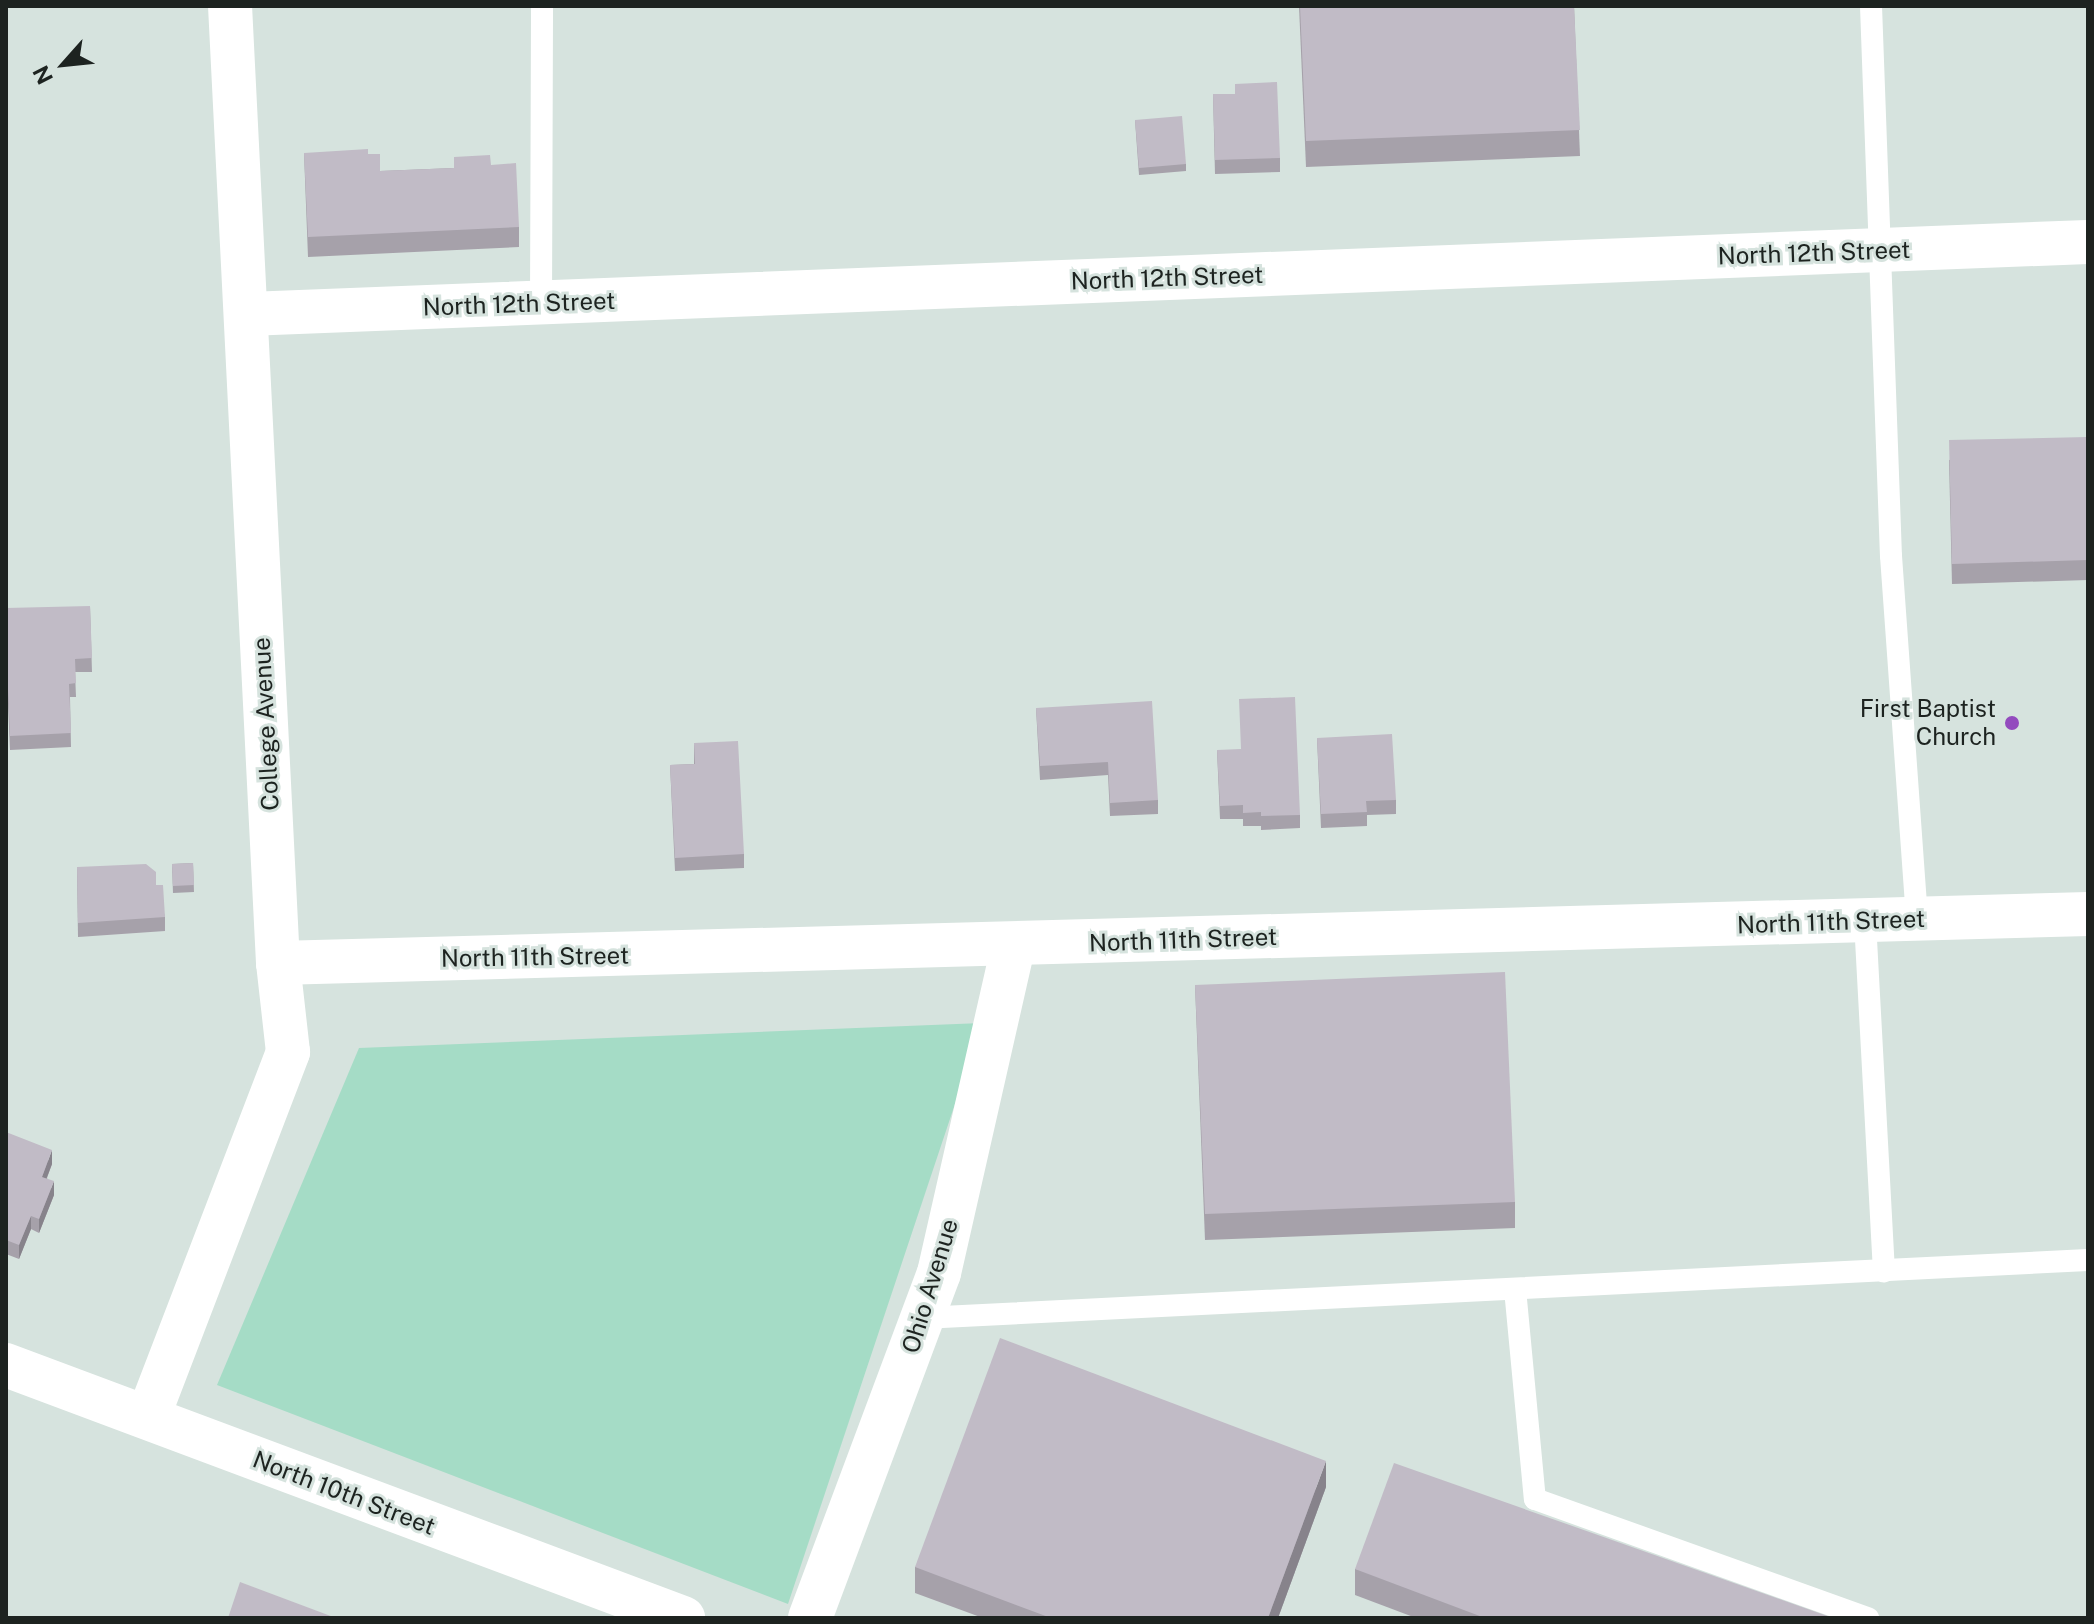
<!DOCTYPE html>
<html>
<head>
<meta charset="utf-8">
<style>
  body { margin:0 }
  #map { position:relative; width:2094px; height:1624px; overflow:hidden; background:#d6e3de; font-family:"Public Sans",sans-serif }
  div>[style] { position:absolute }
  [style*='--x'] { left:calc(var(--x)*1px); top:calc(var(--y)*1px); width:calc(var(--w)*1px); rotate:calc(var(--a)*1deg) }
  .green>* { inset:0; background:#a5dcc6 }
  .lane>* { height:22px; margin:-11px; padding:0 11px; transform-origin:11px; border-radius:11px; background:#fff }
  .street>* { height:44px; margin:-22px; padding:0 22px; transform-origin:22px; border-radius:22px; background:#fff }
  .secondary>* { height:44px; margin:-22px; padding:0 22px; transform-origin:22px; border-radius:22px; background:#fff }
  .wall>* { inset:0; background:#a6a1aa }
  .shaded-wall>* { inset:0; background:#87838b }
  .building>* { inset:0; background:#c1bbc6 }
  .dots>* { width:22px; height:22px; translate:-50% -50%; box-sizing:border-box; border:4px solid #d6e3de; border-radius:50% }
  span { translate:-50% -50%; white-space:nowrap; text-align:center; line-height:1.15; -webkit-text-stroke:6px #d6e3de; paint-order:stroke }
  .street-label { font-size:24px; color:#1d2320 }
  .poi-label { font-size:24px; color:#1d2320 }
  .right { translate:-100% -50%; text-align:right }
  .frame { position:absolute; inset:0; border:8px solid #1d2320; pointer-events:none }
  .north { position:absolute; left:24px; top:24px; width:80px; height:80px; -webkit-text-stroke:6px #d6e3de; paint-order:stroke; rotate:243deg; font-size:22px; font-weight:700; line-height:32px; text-align:center; color:#1d2320 }
  .north::after { content:''; display:block; margin:auto; width:28px; height:36px; background:#1d2320; clip-path:polygon(50% 0,100% 100%,50% 72%,0 100%) }
</style>
</head>
<body>
<div id="map">
  <div class="green">
    <i style="clip-path:polygon(982px 1023px,788px 1604px,217px 1385px,359px 1048px)"></i>
  </div>
  <div class="lane">
    <i style="--x:1871;--y:6;--w:550;--a:87.92"></i>
    <i style="--x:1891;--y:556;--w:364;--a:85.9"></i>
    <i style="--x:541;--y:303;--w:297;--a:-89.8"></i>
    <i style="--x:1865;--y:921;--w:351;--a:86.9"></i>
    <i style="--x:1515;--y:1289;--w:211;--a:84.6"></i>
    <i style="--x:1535;--y:1499;--w:354;--a:19.7"></i>
    <i style="--x:922;--y:1318;--w:1167;--a:-2.85"></i>
  </div>
  <div class="street">
    <i style="--x:246;--y:314;--w:1843;--a:-2.24"></i>
    <i style="--x:278;--y:963;--w:1811;--a:-1.55"></i>
    <i style="--x:148;--y:1417;--w:391;--a:-69"></i>
    <i style="--x:288;--y:1052;--w:90;--a:-96.4"></i>
    <i style="--x:278;--y:963;--w:958;--a:-92.87"></i>
    <i style="--x:810;--y:1618;--w:368;--a:-69.5"></i>
    <i style="--x:939;--y:1273;--w:337;--a:-77.2"></i>
  </div>
  <div class="secondary">
    <i style="--x:6;--y:1365;--w:723;--a:20.49"></i>
  </div>
  <div class="wall">
    <i style="clip-path:polygon(1299px 6px,1574px 6px,1580px 156px,1306px 167px)"></i>
    <i style="clip-path:polygon(1213px 94px,1280px 158px,1280px 172px,1215px 174px)"></i>
    <i style="clip-path:polygon(1135px 120px,1186px 164px,1186px 171px,1139px 175px)"></i>
    <i style="clip-path:polygon(304px 153px,368px 154px,380px 171px,454px 168px,519px 227px,519px 247px,308px 257px)"></i>
    <i style="clip-path:polygon(2088px 437px,2088px 580px,1952px 584px,1949px 460px)"></i>
    <i style="clip-path:polygon(90px 606px,92px 672px,75px 672px,76px 697px,70px 697px,71px 747px,10px 750px,6px 657px)"></i>
    <i style="clip-path:polygon(1036px 708px,1158px 800px,1158px 814px,1110px 816px,1108px 775px,1040px 780px)"></i>
    <i style="clip-path:polygon(1317px 738px,1396px 800px,1396px 814px,1367px 815px,1367px 826px,1321px 828px)"></i>
    <i style="clip-path:polygon(694px 743px,744px 854px,744px 868px,675px 871px,670px 765px,694px 764px)"></i>
    <i style="clip-path:polygon(1217px 750px,1300px 815px,1300px 828px,1261px 830px,1261px 826px,1243px 826px,1243px 819px,1220px 819px)"></i>
    <i style="clip-path:polygon(193px 863px,194px 892px,173px 893px,172px 864px)"></i>
    <i style="clip-path:polygon(77px 867px,156px 885px,165px 917px,165px 931px,78px 937px)"></i>
    <i style="clip-path:polygon(1195px 985px,1515px 1202px,1515px 1228px,1205px 1240px)"></i>
    <i style="clip-path:polygon(6px 1132px,52px 1164px,47px 1178px,54px 1195px,39px 1233px,31px 1229px,19px 1259px,6px 1254px)"></i>
    <i style="clip-path:polygon(1326px 1487px,1278px 1618px,983px 1618px,915px 1593px,915px 1567px)"></i>
    <i style="clip-path:polygon(1355px 1569px,1833px 1618px,1416px 1618px,1355px 1595px)"></i>
  </div>
  <div class="shaded-wall">
    <i style="clip-path:polygon(52px 1150px,52px 1164px,42px 1190px,42px 1177px)"></i>
    <i style="clip-path:polygon(54px 1181px,54px 1195px,39px 1233px,39px 1219px)"></i>
    <i style="clip-path:polygon(31px 1216px,31px 1229px,19px 1259px,19px 1245px)"></i>
    <i style="clip-path:polygon(1326px 1461px,1326px 1487px,1278px 1618px,1268px 1618px)"></i>
  </div>
  <div class="building">
    <i style="clip-path:polygon(1300px 6px,1574px 6px,1580px 130px,1306px 141px)"></i>
    <i style="clip-path:polygon(1277px 82px,1280px 158px,1215px 160px,1213px 94px,1235px 94px,1235px 84px)"></i>
    <i style="clip-path:polygon(1182px 116px,1186px 164px,1139px 168px,1135px 120px)"></i>
    <i style="clip-path:polygon(368px 149px,368px 154px,380px 154px,380px 171px,454px 168px,454px 157px,490px 155px,491px 165px,516px 163px,519px 227px,308px 237px,304px 153px)"></i>
    <i style="clip-path:polygon(2088px 437px,2088px 560px,1952px 564px,1949px 440px)"></i>
    <i style="clip-path:polygon(90px 606px,92px 658px,75px 659px,76px 683px,69px 684px,71px 733px,10px 736px,6px 643px,6px 608px)"></i>
    <i style="clip-path:polygon(1295px 697px,1300px 815px,1261px 816px,1261px 812px,1243px 813px,1243px 805px,1220px 806px,1217px 750px,1241px 749px,1239px 699px)"></i>
    <i style="clip-path:polygon(1152px 701px,1158px 800px,1110px 803px,1108px 762px,1040px 766px,1036px 708px)"></i>
    <i style="clip-path:polygon(1392px 734px,1396px 800px,1366px 801px,1367px 812px,1321px 814px,1317px 738px)"></i>
    <i style="clip-path:polygon(738px 741px,744px 854px,675px 858px,670px 765px,695px 764px,694px 743px)"></i>
    <i style="clip-path:polygon(193px 863px,194px 885px,173px 886px,172px 864px)"></i>
    <i style="clip-path:polygon(146px 864px,156px 872px,156px 885px,163px 885px,165px 917px,78px 923px,77px 867px)"></i>
    <i style="clip-path:polygon(1505px 972px,1515px 1202px,1205px 1214px,1195px 985px)"></i>
    <i style="clip-path:polygon(6px 1132px,52px 1150px,42px 1177px,54px 1181px,39px 1219px,31px 1216px,19px 1245px,6px 1240px)"></i>
    <i style="clip-path:polygon(1000px 1338px,1326px 1461px,1268px 1618px,1051px 1618px,915px 1567px)"></i>
    <i style="clip-path:polygon(1394px 1463px,1833px 1618px,1485px 1618px,1355px 1569px)"></i>
    <i style="clip-path:polygon(240px 1582px,336px 1618px,228px 1618px)"></i>
  </div>
  <div class="dots">
    <i style="left:2012px;top:723px;background:#934bbe"></i>
  </div>
  <div class="street-label">
    <span style="left:1814px;top:253px;rotate:-2deg">North 12th Street</span>
    <span style="left:1167px;top:278px;rotate:-2deg">North 12th Street</span>
    <span style="left:519px;top:304px;rotate:-2deg">North 12th Street</span>
    <span style="left:266px;top:724px;rotate:-93deg">College Avenue</span>
    <span style="left:1831px;top:922px;rotate:-2deg">North 11th Street</span>
    <span style="left:1183px;top:940px;rotate:-2deg">North 11th Street</span>
    <span style="left:535px;top:957px;rotate:-1deg">North 11th Street</span>
    <span style="left:930px;top:1286px;rotate:-73deg">Ohio Avenue</span>
    <span style="left:344px;top:1493px;rotate:21deg">North 10th Street</span>
  </div>
  <div class="poi-label">
    <span class="right" style="left:1996px;top:723px">First Baptist<br>Church</span>
  </div>
  <div class="frame"></div>
  <div class="north">N</div>
</div>
</body>
</html>
